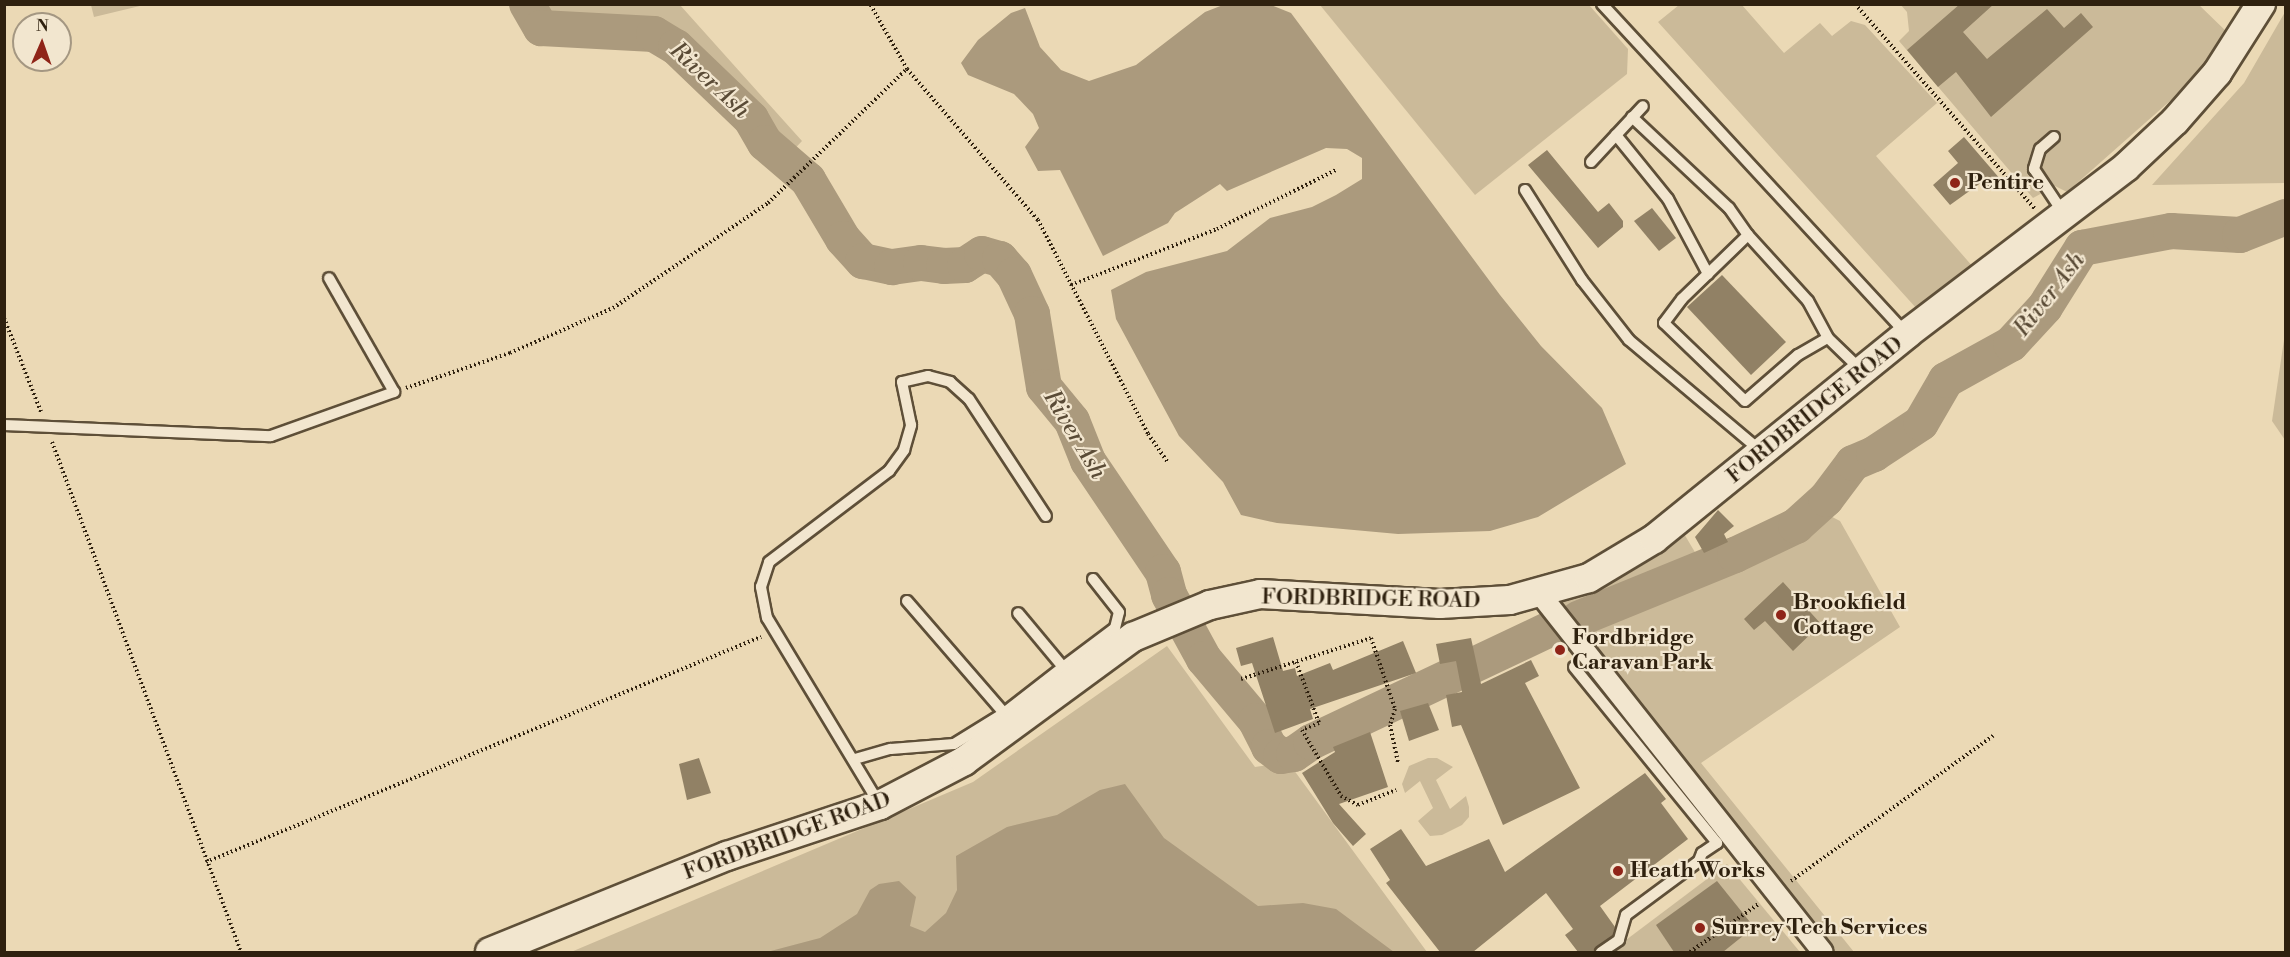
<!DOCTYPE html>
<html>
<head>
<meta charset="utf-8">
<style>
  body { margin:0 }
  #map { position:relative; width:2290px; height:957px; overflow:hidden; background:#ebd9b5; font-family:"Libre Bodoni",serif }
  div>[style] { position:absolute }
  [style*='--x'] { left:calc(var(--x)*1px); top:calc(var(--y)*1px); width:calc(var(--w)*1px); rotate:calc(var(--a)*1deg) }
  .green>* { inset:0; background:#cbba99 }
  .water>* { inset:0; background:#ab9a7d }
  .river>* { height:36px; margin:-18px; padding:0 18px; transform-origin:18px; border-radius:18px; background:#ab9a7d }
  .building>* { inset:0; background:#918165 }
  .path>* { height:4px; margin-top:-2px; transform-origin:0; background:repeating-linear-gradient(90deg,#2f210f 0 1.5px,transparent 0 4.5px) }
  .roads { filter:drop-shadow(2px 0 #5e4f38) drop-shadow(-2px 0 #5e4f38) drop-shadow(0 2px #5e4f38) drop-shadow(0 -2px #5e4f38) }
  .lane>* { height:10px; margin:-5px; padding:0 5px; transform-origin:5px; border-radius:5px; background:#f2e6cf }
  .street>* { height:20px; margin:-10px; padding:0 10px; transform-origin:10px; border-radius:10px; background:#f2e6cf }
  .secondary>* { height:28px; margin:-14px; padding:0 14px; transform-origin:14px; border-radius:14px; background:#f2e6cf }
  .dots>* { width:16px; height:16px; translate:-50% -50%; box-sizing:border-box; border:3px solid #f2e6cf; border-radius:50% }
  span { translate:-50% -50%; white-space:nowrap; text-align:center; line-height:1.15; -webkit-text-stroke:4.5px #f2e6cf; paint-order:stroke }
  .poi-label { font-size:22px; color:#2f210f; font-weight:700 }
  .left { translate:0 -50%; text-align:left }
  .street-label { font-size:22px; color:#2f210f }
  .water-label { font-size:24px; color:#5a4b36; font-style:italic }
  .frame { position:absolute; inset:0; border:6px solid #2f210f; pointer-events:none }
  .north { position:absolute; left:12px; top:12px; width:60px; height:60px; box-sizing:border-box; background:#f2e6cf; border:2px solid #a49782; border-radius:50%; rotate:2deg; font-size:16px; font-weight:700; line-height:24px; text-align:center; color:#2f210f }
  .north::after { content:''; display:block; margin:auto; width:21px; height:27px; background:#8f2418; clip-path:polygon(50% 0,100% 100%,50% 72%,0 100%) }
</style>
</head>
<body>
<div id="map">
  <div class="green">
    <i style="clip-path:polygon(1900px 4px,2199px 5px,2229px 34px,2171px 100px,2067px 192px,2055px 186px,2033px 198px,1899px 41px,1909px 31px,1907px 12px)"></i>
    <i style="clip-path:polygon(91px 5px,91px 4px,144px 5px,94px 17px)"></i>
    <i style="clip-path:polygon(527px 5px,680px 5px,802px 141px,784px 160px,765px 143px,751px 119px,676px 47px,654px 34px,541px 28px)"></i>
    <i style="clip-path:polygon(1320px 5px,1589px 5px,1628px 49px,1627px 74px,1475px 195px)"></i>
    <i style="clip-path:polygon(1679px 5px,1742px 5px,1784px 53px,1820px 23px,1832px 36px,1851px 21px,1865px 25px,1937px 103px,1876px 156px,1974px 268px,1917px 309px,1658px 22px)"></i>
    <i style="clip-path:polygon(2285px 12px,2285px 183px,2152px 185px,2244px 83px)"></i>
    <i style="clip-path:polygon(2285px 333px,2285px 440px,2272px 421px)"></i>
    <i style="clip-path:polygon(1803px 502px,1840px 521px,1900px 627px,1701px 763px,1854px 952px,1813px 952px,1548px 604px,1680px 527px,1699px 559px,1787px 521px)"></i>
    <i style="clip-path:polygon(1167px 646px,1255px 767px,1288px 762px,1427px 952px,571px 952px,973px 782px)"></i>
    <i style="clip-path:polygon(1428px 758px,1437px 758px,1453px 767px,1436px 780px,1450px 809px,1466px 796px,1469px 807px,1469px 817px,1462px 825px,1442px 835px,1430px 836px,1418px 821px,1433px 808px,1420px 781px,1405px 793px,1402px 784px,1409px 766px)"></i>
    <i style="clip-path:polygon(1727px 864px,1800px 952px,1610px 952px)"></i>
  </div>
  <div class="water">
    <i style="clip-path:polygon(1223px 5px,1271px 5px,1291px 13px,1500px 295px,1541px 346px,1602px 408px,1626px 464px,1538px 517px,1490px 531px,1398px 534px,1277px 523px,1241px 515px,1223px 482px,1179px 436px,1116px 319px,1111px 290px,1146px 272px,1227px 251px,1270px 218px,1312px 207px,1336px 195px,1362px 179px,1362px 158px,1347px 149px,1326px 148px,1227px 191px,1220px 184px,1175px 213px,1168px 223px,1103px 256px,1060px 170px,1038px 171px,1025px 147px,1039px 128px,1033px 114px,1014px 94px,968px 75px,961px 63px,978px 40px,1011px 13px,1025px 8px,1040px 47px,1061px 70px,1089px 81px,1136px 65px,1205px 12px)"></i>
    <i style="clip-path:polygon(1125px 784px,1164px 838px,1258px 906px,1303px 903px,1336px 909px,1394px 952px,767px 952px,820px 938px,857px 914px,870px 890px,879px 884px,899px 881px,916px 897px,910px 926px,925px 932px,946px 913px,957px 890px,956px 856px,1007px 827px,1057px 815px,1100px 790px)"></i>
  </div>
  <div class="river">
    <i style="--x:527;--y:4;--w:28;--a:60"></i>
    <i style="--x:541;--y:28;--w:113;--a:3"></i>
    <i style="--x:654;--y:34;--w:26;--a:31"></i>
    <i style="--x:676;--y:47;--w:104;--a:43.8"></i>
    <i style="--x:751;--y:119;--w:28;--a:60"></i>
    <i style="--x:765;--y:143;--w:57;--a:40.7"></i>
    <i style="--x:808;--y:180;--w:69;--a:59.3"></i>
    <i style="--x:843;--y:239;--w:30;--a:48"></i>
    <i style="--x:863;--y:261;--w:30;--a:12"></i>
    <i style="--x:892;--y:267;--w:29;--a:-8"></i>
    <i style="--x:921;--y:263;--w:23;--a:7"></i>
    <i style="--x:944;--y:266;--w:21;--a:-3"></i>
    <i style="--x:965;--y:265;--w:20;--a:-33"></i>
    <i style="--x:982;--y:254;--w:19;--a:16"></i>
    <i style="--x:1000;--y:259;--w:21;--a:49"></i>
    <i style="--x:1014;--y:275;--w:43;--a:65.2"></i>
    <i style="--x:1032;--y:314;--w:74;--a:80.7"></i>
    <i style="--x:1044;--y:387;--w:44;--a:50.5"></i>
    <i style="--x:1072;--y:421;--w:43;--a:68.2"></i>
    <i style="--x:1088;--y:461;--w:134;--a:56"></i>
    <i style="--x:1163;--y:572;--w:24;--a:75"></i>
    <i style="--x:1169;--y:595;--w:73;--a:61.3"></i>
    <i style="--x:1204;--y:659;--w:81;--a:50"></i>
    <i style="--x:1256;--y:721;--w:29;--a:63"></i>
    <i style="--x:1269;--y:747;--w:15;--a:37"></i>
    <i style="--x:1281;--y:756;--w:13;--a:-9"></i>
    <i style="--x:1294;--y:754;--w:21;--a:-35"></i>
    <i style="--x:1311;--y:742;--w:262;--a:-25.3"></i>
    <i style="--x:1578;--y:619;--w:170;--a:-22.2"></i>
    <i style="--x:1735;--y:555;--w:68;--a:-25.4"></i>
    <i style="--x:1796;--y:526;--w:40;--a:-42"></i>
    <i style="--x:1826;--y:499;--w:45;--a:-53.1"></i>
    <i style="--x:1853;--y:463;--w:23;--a:-23"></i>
    <i style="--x:1874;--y:454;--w:56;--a:-33.4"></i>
    <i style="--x:1921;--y:423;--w:50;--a:-59.8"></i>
    <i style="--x:1946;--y:380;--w:74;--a:-29"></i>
    <i style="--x:2011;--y:344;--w:50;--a:-47.4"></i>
    <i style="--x:2045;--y:307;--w:70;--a:-57.9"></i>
    <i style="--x:2082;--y:248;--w:91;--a:-10.8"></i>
    <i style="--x:2171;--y:231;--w:69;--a:3.3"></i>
    <i style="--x:2240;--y:235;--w:49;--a:-21.4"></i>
  </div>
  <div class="building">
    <i style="clip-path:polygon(1960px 4px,1994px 4px,1963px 32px,1987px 59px,2047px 9px,2064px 28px,2081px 13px,2093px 27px,1991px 117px,1956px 72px,1938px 87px,1907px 50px)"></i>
    <i style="clip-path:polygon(1964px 137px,2001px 180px,1989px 190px,1982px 182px,1950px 205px,1933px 185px,1958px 163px,1948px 151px)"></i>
    <i style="clip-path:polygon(1547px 150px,1598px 212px,1609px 203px,1623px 221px,1623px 227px,1598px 248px,1528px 165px)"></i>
    <i style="clip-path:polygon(1652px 208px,1676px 238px,1659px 251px,1634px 221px)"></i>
    <i style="clip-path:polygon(1722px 275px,1786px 342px,1751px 375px,1687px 307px)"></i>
    <i style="clip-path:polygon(1718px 510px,1734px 526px,1724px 534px,1728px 542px,1704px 553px,1695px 537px)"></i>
    <i style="clip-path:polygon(1783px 582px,1821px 624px,1793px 651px,1765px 621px,1754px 630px,1744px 619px)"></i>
    <i style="clip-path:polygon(1273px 637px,1283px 671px,1295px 668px,1297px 676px,1330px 663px,1333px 670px,1403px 641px,1416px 673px,1310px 709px,1313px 719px,1275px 733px,1252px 663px,1241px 666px,1236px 648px)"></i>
    <i style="clip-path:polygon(1471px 638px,1481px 684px,1531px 660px,1539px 676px,1525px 683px,1580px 788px,1503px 825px,1461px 725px,1452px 727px,1446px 695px,1462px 692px,1456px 661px,1440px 664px,1436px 644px)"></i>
    <i style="clip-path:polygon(1428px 703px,1439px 730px,1409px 741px,1400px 711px)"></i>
    <i style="clip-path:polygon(1370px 732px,1388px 787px,1339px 804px,1366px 834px,1353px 846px,1333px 823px,1302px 773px,1335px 752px,1333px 747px)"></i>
    <i style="clip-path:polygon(699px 758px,711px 793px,687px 800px,679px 764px)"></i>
    <i style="clip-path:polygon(1645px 773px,1666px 799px,1661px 803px,1688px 839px,1600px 906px,1615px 927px,1613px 935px,1594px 952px,1578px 952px,1565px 935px,1573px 929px,1546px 893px,1473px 952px,1440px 952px,1386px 883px,1390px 880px,1370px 849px,1401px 829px,1426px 866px,1489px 839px,1505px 872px)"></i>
    <i style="clip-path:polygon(1717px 881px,1754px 927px,1723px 952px,1674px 952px,1656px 925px)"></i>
  </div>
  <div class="path">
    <i style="--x:1855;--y:4;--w:273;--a:48.7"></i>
    <i style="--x:907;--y:69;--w:200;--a:49.1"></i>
    <i style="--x:1038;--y:220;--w:241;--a:62.8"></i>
    <i style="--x:1148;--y:434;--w:35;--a:55"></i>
    <i style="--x:1071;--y:285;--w:156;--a:-21"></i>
    <i style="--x:1217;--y:229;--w:133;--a:-26.4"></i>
    <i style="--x:4;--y:318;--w:101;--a:68.5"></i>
    <i style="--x:406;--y:388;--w:110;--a:-18.6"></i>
    <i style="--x:510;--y:353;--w:112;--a:-23.6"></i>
    <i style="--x:613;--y:308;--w:187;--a:-34.1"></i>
    <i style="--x:768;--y:203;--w:193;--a:-44"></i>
    <i style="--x:907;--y:69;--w:75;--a:-119.6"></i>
    <i style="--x:52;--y:442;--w:544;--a:69.67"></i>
    <i style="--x:1296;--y:662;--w:65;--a:69.3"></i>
    <i style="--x:1319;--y:723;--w:18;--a:158"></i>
    <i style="--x:1302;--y:730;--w:77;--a:59.4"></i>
    <i style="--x:1341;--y:796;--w:19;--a:28"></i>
    <i style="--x:1358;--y:805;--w:41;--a:-21.5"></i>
    <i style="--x:1241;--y:679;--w:136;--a:-17.5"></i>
    <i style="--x:1371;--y:638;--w:75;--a:71.3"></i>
    <i style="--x:1395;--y:709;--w:17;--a:107"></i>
    <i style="--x:1390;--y:725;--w:39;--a:78"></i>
    <i style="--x:206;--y:862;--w:599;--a:-22.07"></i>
    <i style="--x:1791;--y:881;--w:249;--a:-35.7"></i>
    <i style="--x:1690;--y:952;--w:85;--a:-35"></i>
  </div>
  <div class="roads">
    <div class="lane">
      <i style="--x:1602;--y:4;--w:449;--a:47.3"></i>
      <i style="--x:1632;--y:117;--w:133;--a:43.2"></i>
      <i style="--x:1729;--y:208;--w:33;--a:55"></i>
      <i style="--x:1748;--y:235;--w:89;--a:47.7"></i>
      <i style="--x:1808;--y:301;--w:42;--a:61.6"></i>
      <i style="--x:1828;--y:338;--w:47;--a:44.1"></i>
      <i style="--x:1616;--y:135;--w:82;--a:50.9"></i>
      <i style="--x:1668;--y:199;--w:85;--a:61.9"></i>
      <i style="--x:2054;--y:137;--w:18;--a:139"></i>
      <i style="--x:2040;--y:149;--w:21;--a:107"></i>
      <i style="--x:2034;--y:169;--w:54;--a:56.3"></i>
      <i style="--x:1591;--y:162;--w:76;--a:-47.1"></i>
      <i style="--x:1525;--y:190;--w:107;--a:57.7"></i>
      <i style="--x:1582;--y:280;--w:76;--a:51.9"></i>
      <i style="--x:1629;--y:340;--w:172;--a:40.1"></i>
      <i style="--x:1748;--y:235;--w:92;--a:135.9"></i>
      <i style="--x:1682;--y:299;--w:30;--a:127"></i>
      <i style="--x:1664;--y:323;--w:112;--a:43.9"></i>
      <i style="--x:1745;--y:401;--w:70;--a:-41"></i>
      <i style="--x:1798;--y:355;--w:34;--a:-30"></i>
      <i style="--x:4;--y:425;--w:267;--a:2.4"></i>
      <i style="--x:271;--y:436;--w:131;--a:-19.7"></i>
      <i style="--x:394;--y:392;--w:131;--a:-119.7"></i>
      <i style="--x:907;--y:601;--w:148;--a:49.1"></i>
      <i style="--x:1574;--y:667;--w:227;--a:50.9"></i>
      <i style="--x:1717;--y:843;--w:18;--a:146"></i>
      <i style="--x:1702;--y:853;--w:9;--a:111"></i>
      <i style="--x:1699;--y:861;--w:91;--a:143.5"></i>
      <i style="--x:1626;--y:915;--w:26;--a:106"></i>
      <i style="--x:1619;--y:940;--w:22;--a:146"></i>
      <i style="--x:1067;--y:671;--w:6;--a:-135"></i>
      <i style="--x:1063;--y:667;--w:65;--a:-36.9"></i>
      <i style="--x:1115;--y:628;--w:16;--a:-76"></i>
      <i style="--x:1119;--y:612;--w:42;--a:-128.2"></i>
      <i style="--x:855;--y:759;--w:37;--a:-16"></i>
      <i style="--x:891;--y:749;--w:63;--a:-4.5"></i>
      <i style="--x:954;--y:744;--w:59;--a:-31.8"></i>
      <i style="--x:1004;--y:713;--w:75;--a:-37.9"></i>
      <i style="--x:1063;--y:667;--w:70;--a:-129.8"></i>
      <i style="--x:880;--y:805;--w:218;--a:-121.1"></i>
      <i style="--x:767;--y:618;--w:32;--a:-101"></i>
      <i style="--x:761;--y:587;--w:26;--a:-72"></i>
      <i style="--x:769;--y:562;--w:151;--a:-37.2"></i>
      <i style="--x:889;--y:471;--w:26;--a:-54"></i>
      <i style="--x:904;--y:450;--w:26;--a:-74"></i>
      <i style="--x:911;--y:425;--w:44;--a:-101.8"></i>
      <i style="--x:902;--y:382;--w:27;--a:-13"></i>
      <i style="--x:928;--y:376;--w:23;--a:15"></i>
      <i style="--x:950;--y:382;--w:25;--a:42"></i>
      <i style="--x:969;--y:399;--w:140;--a:56.7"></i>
    </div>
    <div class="street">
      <i style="--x:1540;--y:594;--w:456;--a:51.7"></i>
    </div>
    <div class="secondary">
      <i style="--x:490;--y:952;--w:256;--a:-22.1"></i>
      <i style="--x:727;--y:856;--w:161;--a:-18.4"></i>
      <i style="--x:880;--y:805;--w:95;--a:-27.6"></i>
      <i style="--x:964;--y:761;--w:210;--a:-36.3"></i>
      <i style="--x:1133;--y:637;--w:83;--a:-22.6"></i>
      <i style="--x:1210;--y:605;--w:51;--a:-12.4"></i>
      <i style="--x:1260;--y:594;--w:180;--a:3.2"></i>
      <i style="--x:1440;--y:604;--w:70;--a:-3.3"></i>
      <i style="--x:1510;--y:600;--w:82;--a:-15.6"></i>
      <i style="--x:1589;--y:578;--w:76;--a:-31"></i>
      <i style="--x:1654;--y:539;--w:326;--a:-39"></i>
      <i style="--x:1907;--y:334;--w:275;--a:-37.3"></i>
      <i style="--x:2126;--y:167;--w:67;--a:-43.2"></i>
      <i style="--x:2175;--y:121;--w:64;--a:-48.8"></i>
      <i style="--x:2217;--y:73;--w:82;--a:-57.5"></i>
    </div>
  </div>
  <div class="dots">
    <i style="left:1955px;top:183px;background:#8f2418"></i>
    <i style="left:1781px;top:615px;background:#8f2418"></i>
    <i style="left:1560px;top:650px;background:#8f2418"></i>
    <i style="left:1618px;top:871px;background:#8f2418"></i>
    <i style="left:1700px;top:928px;background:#8f2418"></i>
  </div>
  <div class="poi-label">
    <span class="left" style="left:1967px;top:183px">Pentire</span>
    <span class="left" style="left:1793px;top:615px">Brookfield<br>Cottage</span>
    <span class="left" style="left:1572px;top:650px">Fordbridge<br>Caravan Park</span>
    <span class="left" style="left:1630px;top:871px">Heath Works</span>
    <span class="left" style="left:1712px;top:928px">Surrey Tech Services</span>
  </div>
  <div class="street-label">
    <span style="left:1815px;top:410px;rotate:-39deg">FORDBRIDGE ROAD</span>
    <span style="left:1371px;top:599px;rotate:1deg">FORDBRIDGE ROAD</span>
    <span style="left:787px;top:836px;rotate:-20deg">FORDBRIDGE ROAD</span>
  </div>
  <div class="water-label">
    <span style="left:709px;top:81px;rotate:43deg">River Ash</span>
    <span style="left:2050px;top:295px;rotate:-52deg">River Ash</span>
    <span style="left:1074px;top:435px;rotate:59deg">River Ash</span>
  </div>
  <div class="frame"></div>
  <div class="north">N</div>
</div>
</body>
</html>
